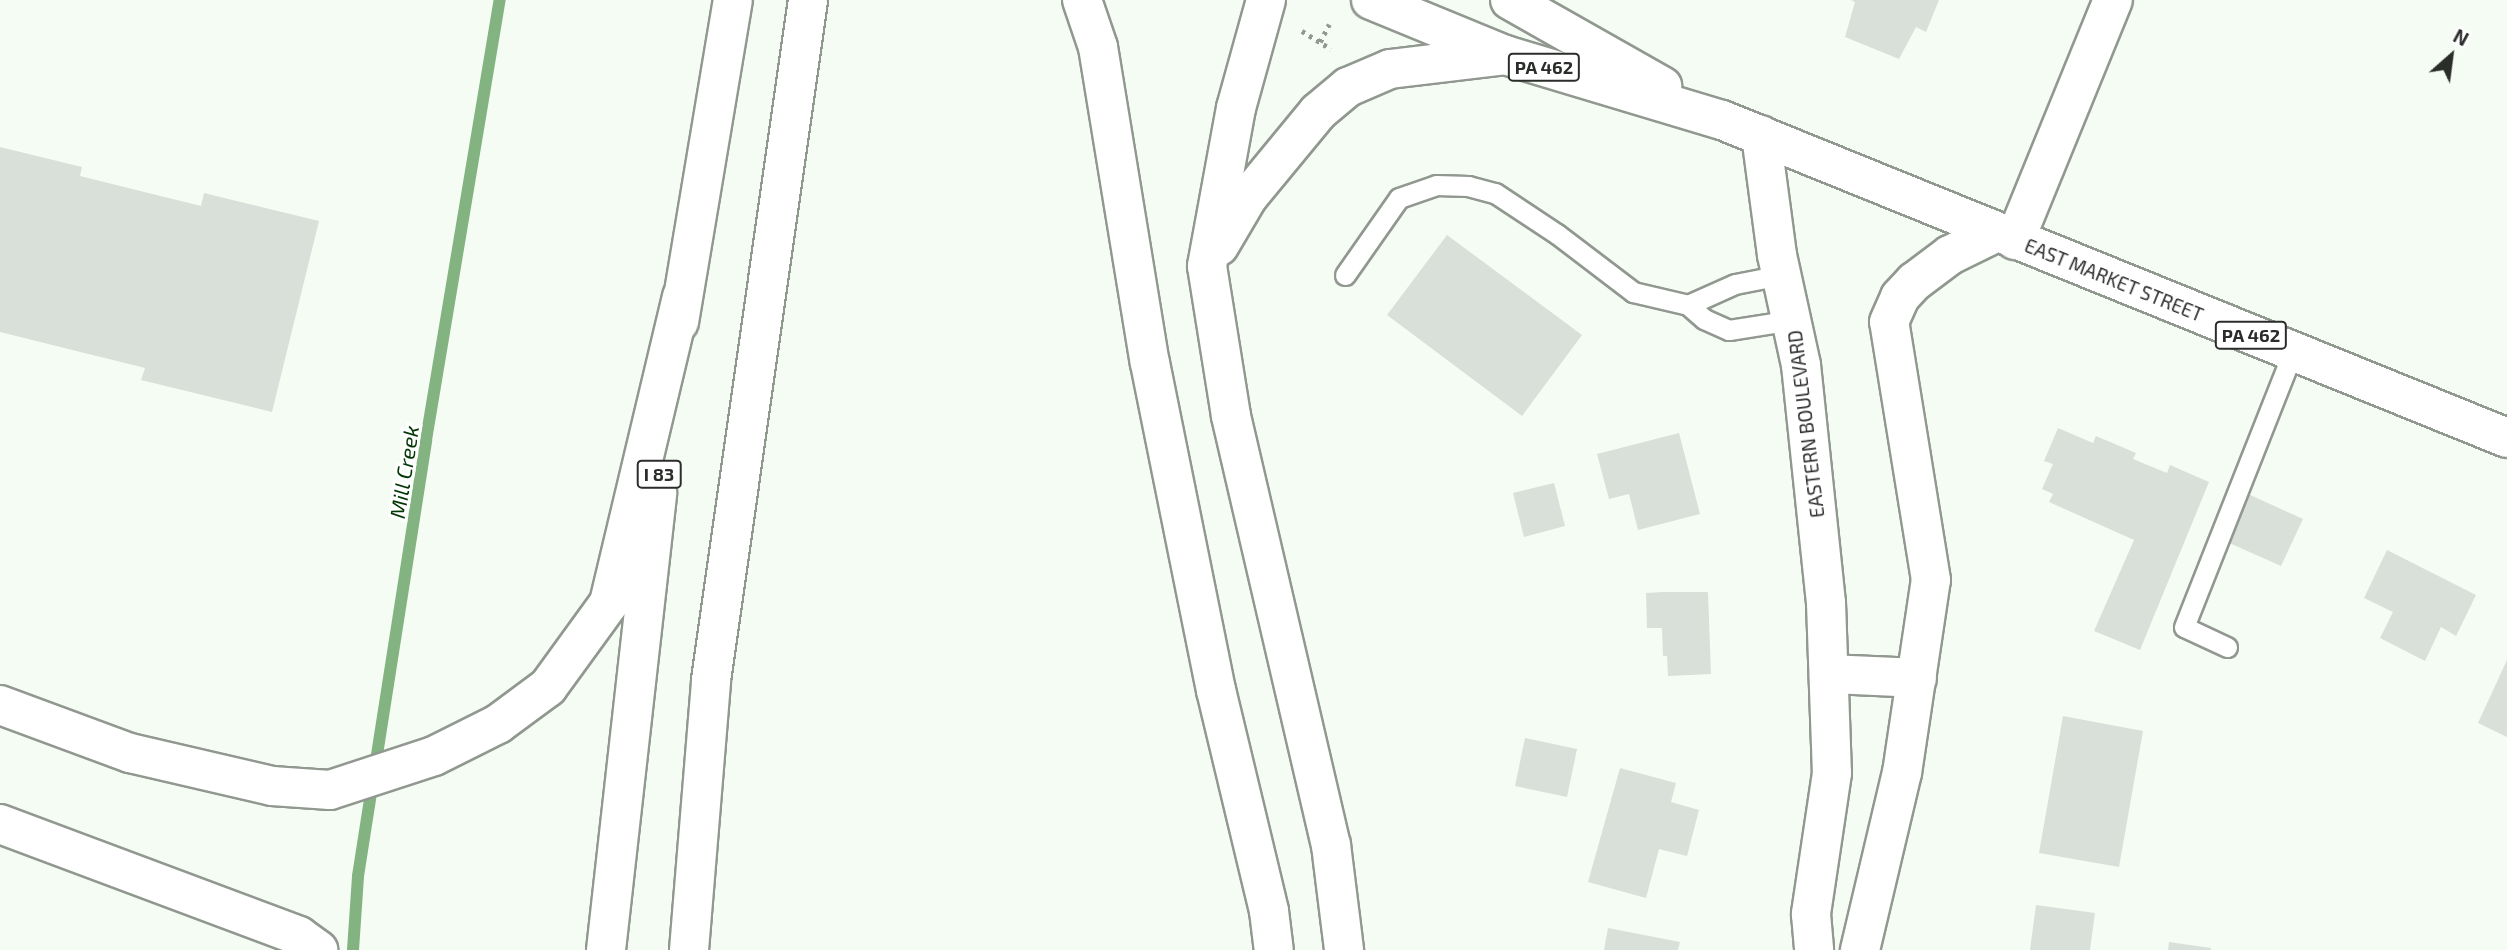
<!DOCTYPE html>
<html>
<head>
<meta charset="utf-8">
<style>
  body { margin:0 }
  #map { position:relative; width:2507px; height:950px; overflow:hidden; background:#f5fcf4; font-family:"Exo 2",sans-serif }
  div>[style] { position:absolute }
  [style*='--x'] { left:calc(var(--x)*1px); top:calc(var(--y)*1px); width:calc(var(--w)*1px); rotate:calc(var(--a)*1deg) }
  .stream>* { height:12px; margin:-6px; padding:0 6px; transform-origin:6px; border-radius:6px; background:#84b382 }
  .building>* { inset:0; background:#d9e0d9 }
  .path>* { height:4.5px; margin-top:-2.25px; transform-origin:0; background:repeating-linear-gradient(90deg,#929892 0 3.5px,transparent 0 8.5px) }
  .roads { filter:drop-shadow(2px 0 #919890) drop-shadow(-2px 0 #919890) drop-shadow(0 2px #919890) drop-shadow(0 -2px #919890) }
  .lane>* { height:19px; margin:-9.5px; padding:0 9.5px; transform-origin:9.5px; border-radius:9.5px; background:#fff }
  .street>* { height:38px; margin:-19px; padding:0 19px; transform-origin:19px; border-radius:19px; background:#fff }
  .secondary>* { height:38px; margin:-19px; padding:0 19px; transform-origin:19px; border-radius:19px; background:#fff }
  .primary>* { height:38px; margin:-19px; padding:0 19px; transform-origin:19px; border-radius:19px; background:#fff }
  .highway>* { height:38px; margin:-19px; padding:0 19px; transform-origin:19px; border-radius:19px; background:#fff }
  span { translate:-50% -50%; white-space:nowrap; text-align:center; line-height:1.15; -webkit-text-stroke:6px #fff; paint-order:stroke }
  .shield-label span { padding:2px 5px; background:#fff; border:2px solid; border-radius:5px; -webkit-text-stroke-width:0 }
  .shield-label { font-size:18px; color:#2a2d2a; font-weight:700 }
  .street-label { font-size:19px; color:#2a2d2a }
  .water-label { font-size:21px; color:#023705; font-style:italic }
  .north { position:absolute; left:2416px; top:21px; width:70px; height:70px; -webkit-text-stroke:5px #fff; paint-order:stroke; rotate:28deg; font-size:19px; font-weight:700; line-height:28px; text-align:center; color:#2a2d2a }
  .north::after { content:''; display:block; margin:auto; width:24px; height:32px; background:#2a2d2a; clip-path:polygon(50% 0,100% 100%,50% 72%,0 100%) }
</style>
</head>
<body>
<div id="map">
  <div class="stream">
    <i style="--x:353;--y:950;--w:74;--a:-86.1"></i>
    <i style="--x:358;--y:876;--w:441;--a:-81.1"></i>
    <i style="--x:426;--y:440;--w:446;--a:-80.5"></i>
  </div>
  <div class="building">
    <i style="clip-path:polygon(1851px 0,1939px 0,1926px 32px,1916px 27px,1899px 59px,1845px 37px,1855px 2px)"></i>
    <i style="clip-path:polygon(0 147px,82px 167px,80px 176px,201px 206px,204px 193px,319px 221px,272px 412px,141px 380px,145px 368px,0 332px)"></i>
    <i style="clip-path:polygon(1447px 235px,1582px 335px,1522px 416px,1387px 315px)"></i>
    <i style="clip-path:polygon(2058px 428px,2093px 443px,2096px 436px,2136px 453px,2133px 459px,2167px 473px,2170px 465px,2209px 482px,2140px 650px,2094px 631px,2134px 540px,2049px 502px,2053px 494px,2042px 489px,2053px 464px,2044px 461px)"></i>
    <i style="clip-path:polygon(1679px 433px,1700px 514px,1638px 530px,1629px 494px,1609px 499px,1597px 454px)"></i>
    <i style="clip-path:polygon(1554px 483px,1565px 526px,1524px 537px,1513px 493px)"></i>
    <i style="clip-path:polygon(2248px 494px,2303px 519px,2281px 566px,2227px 542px)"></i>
    <i style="clip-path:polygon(2387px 550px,2476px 595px,2456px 636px,2441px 627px,2425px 661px,2380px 638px,2393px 612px,2364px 598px)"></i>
    <i style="clip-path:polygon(1662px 592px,1708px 592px,1711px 674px,1668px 676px,1667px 656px,1663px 656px,1662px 628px,1647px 628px,1646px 593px)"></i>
    <i style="clip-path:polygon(2507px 660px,2507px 737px,2478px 723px)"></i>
    <i style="clip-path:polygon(2063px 716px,2143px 731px,2119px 867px,2039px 853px)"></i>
    <i style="clip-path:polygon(1525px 738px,1577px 749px,1567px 797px,1515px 786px)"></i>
    <i style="clip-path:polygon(1620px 768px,1676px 783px,1671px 802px,1699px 810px,1687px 856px,1659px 849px,1646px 898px,1588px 882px)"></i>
    <i style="clip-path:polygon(2036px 905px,2095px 913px,2090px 950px,2030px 950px)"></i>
    <i style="clip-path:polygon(1608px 928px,1680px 942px,1678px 950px,1604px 950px)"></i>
    <i style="clip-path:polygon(2169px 942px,2211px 948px,2211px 950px,2168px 950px)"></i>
  </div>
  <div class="path">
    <i style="--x:1302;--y:31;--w:34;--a:32"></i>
    <i style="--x:1320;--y:42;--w:20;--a:-63"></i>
  </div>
  <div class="roads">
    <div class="lane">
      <i style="--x:1345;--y:275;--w:94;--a:-55"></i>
      <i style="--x:1399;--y:198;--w:39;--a:-19"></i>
      <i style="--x:1436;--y:185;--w:32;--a:2"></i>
      <i style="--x:1468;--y:186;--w:28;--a:15"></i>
      <i style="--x:1495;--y:193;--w:74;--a:33.5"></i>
      <i style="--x:1557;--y:234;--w:96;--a:37.3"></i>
      <i style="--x:1633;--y:292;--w:57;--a:13.3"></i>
      <i style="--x:1688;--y:305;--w:21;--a:41"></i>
      <i style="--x:1704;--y:319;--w:27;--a:24"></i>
      <i style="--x:1729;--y:330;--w:65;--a:-8.9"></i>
      <i style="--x:1688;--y:305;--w:51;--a:-24.1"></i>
      <i style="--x:1735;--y:284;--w:47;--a:-11.1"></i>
      <i style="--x:2227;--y:647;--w:47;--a:-155.1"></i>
      <i style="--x:2184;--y:627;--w:296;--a:-68.4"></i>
    </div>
    <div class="street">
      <i style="--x:2015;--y:240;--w:259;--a:-67.8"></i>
      <i style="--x:1829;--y:674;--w:88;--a:2.6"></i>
    </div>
    <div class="secondary">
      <i style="--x:1761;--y:135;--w:121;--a:82.4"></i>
      <i style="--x:1777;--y:255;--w:113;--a:77.7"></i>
      <i style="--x:1801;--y:365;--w:239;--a:84"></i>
      <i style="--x:1826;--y:603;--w:170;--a:88"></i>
      <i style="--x:1832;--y:773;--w:143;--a:98.5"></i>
      <i style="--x:1811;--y:914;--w:36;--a:85"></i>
      <i style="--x:1860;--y:950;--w:182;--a:-76.7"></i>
      <i style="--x:1902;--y:773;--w:195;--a:-81.5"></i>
      <i style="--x:1931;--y:580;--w:261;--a:-99.2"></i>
      <i style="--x:1889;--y:322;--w:27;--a:-66"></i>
      <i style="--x:1900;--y:297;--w:21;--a:-47"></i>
      <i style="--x:1914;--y:282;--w:45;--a:-36.9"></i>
      <i style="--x:1950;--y:255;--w:50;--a:-26.1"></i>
    </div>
    <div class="primary">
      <i style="--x:1371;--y:0;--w:145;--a:22.3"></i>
      <i style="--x:1505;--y:55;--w:227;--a:16.7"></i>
      <i style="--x:1722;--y:120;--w:847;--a:22.05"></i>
      <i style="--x:1510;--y:0;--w:175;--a:29.5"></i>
    </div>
    <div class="highway">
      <i style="--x:1082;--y:0;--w:50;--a:71.2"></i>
      <i style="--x:1098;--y:47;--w:320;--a:80.7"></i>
      <i style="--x:1150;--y:363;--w:334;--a:78.6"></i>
      <i style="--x:1216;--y:690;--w:227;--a:76.5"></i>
      <i style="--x:1269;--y:911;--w:39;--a:83"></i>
      <i style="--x:1266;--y:0;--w:112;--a:105.5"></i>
      <i style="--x:1236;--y:108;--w:161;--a:100.4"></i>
      <i style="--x:1207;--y:266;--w:152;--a:80.9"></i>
      <i style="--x:1231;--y:416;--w:441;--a:76.9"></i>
      <i style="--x:1331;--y:845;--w:106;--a:82.9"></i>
      <i style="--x:1219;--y:246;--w:57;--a:-59.4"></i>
      <i style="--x:1248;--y:197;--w:110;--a:-50.5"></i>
      <i style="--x:1318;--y:112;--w:39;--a:-40"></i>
      <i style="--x:1348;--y:87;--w:46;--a:-23.2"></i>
      <i style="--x:1390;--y:69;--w:116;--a:-6.9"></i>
      <i style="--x:679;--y:322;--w:326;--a:-80.5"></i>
      <i style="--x:0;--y:705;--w:139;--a:20.3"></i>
      <i style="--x:130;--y:753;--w:146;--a:13.1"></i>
      <i style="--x:272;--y:786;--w:58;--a:3.9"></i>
      <i style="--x:330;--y:790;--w:109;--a:-18.1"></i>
      <i style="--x:434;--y:756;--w:72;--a:-26.6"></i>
      <i style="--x:498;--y:724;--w:62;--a:-36.5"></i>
      <i style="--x:548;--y:687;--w:104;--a:-54"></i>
      <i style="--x:609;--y:603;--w:315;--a:-76.6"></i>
      <i style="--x:0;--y:824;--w:319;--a:20.5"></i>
      <i style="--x:299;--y:936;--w:24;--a:36"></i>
      <i style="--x:606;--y:950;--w:460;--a:-83.6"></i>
      <i style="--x:689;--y:950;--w:271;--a:-85.3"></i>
      <i style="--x:711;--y:680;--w:687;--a:-81.88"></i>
    </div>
  </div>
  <div class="shield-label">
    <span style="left:1544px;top:67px">PA 462</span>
    <span style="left:2251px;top:335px">PA 462</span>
    <span style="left:659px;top:474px">I 83</span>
  </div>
  <div class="street-label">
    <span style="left:2114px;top:280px;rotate:22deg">EAST MARKET STREET</span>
    <span style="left:1806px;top:424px;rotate:-97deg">EASTERN BOULEVARD</span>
  </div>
  <div class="water-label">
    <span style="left:404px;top:472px;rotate:-81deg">Mill Creek</span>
  </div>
  <div class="north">N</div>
</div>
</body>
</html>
